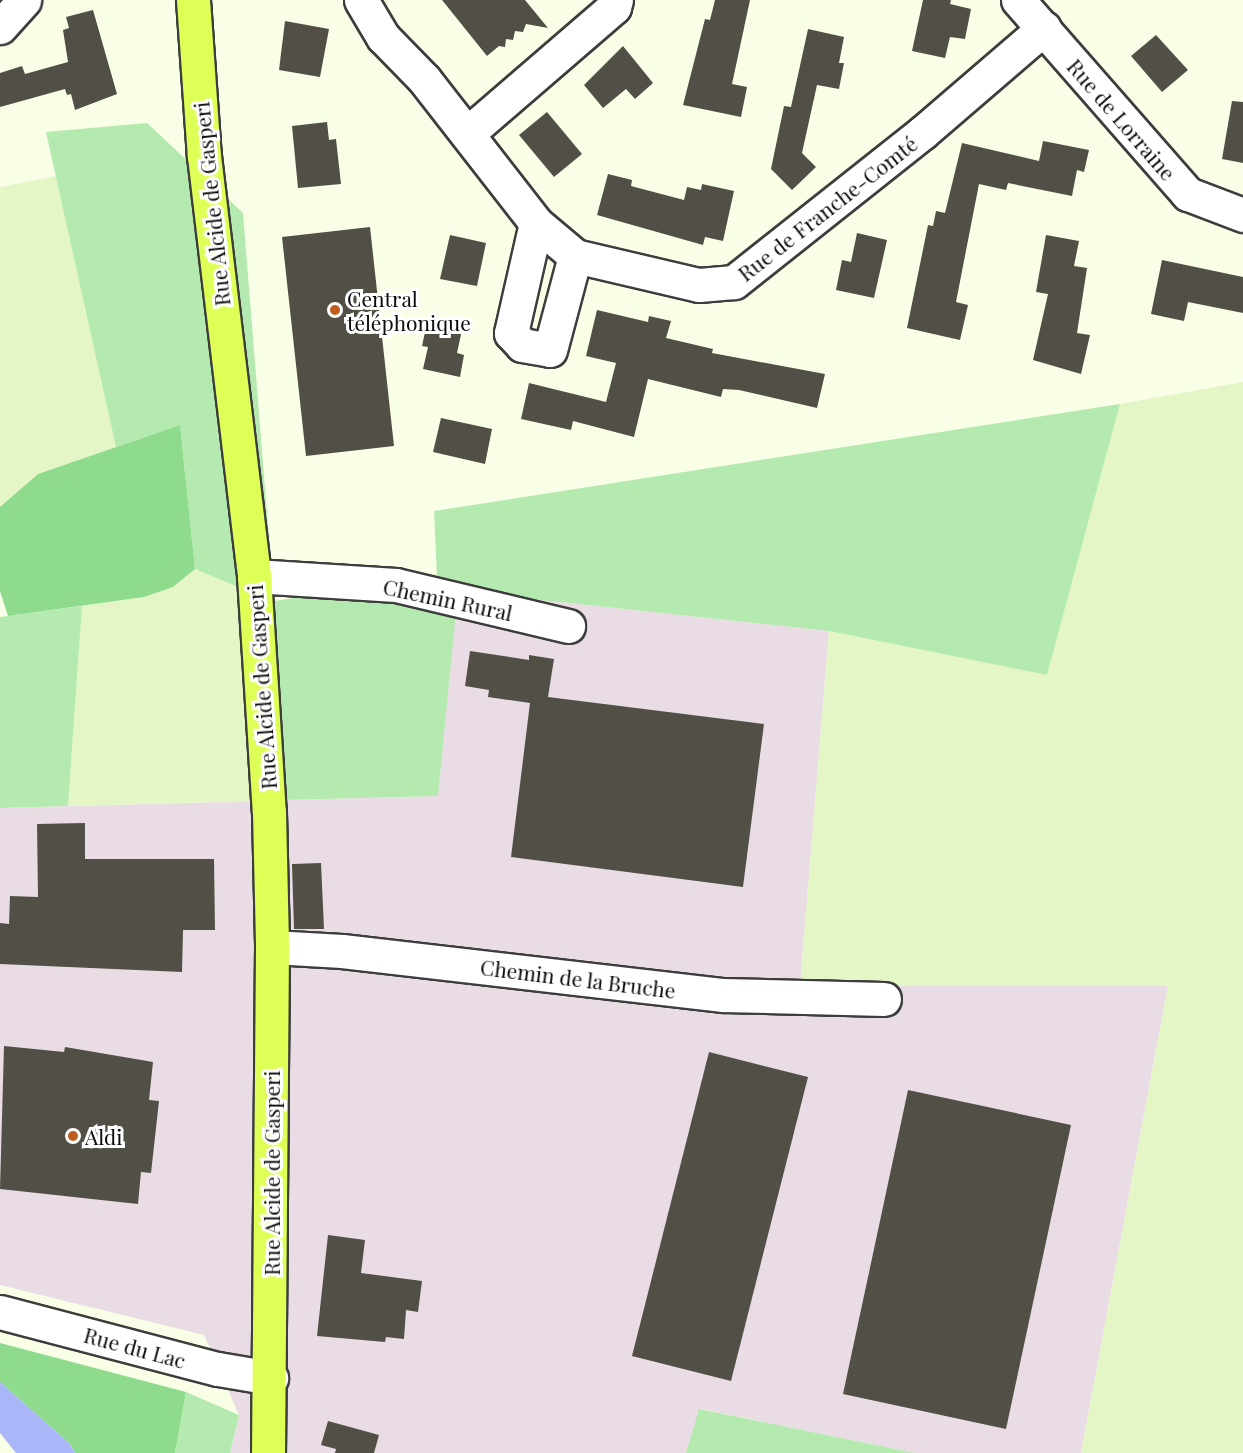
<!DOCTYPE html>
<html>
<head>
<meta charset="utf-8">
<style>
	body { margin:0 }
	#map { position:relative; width:1243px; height:1453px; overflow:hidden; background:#f9ffe6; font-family:"Playfair Display",serif }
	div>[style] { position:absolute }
	.industrial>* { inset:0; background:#eadce5 }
	.farmland>* { inset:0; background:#e4f5c6 }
	.green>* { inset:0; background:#b4eaaf }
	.forest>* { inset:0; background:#8fdb8e }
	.water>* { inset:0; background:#a9b7f8 }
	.building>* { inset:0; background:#525046 }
	.roads { filter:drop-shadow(2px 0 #3d3d3d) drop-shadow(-2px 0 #3d3d3d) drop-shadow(0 2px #3d3d3d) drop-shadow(0 -2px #3d3d3d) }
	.minor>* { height:33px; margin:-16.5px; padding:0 16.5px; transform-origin:16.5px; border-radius:16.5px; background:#fff }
	.major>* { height:33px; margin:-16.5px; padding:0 16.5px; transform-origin:16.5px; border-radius:16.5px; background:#ddff56 }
	.dots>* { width:16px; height:16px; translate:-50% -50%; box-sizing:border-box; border:3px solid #fff; border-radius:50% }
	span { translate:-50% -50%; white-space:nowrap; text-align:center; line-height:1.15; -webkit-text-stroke:6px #fff; paint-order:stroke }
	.street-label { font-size:21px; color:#0a0a0a }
	.poi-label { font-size:21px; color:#0a0a0a }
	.left { translate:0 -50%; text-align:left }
</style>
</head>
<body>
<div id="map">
	<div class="industrial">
		<i style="clip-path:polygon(457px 591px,829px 631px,800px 986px,1168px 986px,1081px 1453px,915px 1453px,700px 1409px,686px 1453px,230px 1453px,239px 1415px,204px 1335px,0 1285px,0 808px,438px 796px)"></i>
	</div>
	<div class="farmland">
		<i style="clip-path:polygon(57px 176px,116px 447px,38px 474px,0 507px,0 187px)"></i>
		<i style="clip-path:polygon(1243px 382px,1243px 1453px,1081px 1453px,1168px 986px,800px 986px,829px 631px,1047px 675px,1120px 404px)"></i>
		<i style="clip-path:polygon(195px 569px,274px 602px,285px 800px,68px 806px,82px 606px,144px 597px,173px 587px)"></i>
	</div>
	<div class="green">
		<i style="clip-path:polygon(147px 123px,243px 213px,274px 601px,437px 577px,434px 511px,1120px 404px,1047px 675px,829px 631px,458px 591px,438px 796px,285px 800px,274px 602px,195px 569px,180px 425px,116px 447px,46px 132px)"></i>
		<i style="clip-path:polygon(82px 606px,68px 806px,0 808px,0 617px)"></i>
		<i style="clip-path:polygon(186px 1392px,239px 1415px,230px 1453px,175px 1453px)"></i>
		<i style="clip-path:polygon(699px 1409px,915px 1453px,686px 1453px)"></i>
	</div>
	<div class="forest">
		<i style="clip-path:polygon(180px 425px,195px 569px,173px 587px,144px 597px,8px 616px,0 591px,0 507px,38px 474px)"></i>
		<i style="clip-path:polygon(0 1343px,186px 1392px,175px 1453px,75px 1453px,70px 1444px,0 1382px)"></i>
	</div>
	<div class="water">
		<i style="clip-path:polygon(0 1382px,70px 1444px,75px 1453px,16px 1453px,0 1433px)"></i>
	</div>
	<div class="building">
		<i style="clip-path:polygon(442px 0,525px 0,548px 28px,526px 24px,523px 32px,515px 31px,513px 40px,506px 39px,505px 47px,499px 46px,487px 56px)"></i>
		<i style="clip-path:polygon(715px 0,750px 0,732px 84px,747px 87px,741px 117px,683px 105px,705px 19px,710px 20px)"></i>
		<i style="clip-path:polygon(923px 0,951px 0,950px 4px,971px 9px,965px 39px,950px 37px,945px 58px,912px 51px)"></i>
		<i style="clip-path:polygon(93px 10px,117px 94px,75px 110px,71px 94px,67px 95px,65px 89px,0 107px,0 73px,22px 66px,25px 74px,68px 62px,63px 30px,69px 28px,66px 17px)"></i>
		<i style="clip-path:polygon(285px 21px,329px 29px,320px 77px,279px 70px)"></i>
		<i style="clip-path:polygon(808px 29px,844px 37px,839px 63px,844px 63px,839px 89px,817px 85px,802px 153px,816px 167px,792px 190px,771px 169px,784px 106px,791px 107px)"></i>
		<i style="clip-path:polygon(1156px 35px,1188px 70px,1162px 92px,1131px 56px)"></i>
		<i style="clip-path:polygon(623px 46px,653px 83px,635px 99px,626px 89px,603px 108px,584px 85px)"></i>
		<i style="clip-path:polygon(1232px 101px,1243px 102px,1243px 163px,1222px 159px)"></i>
		<i style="clip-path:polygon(547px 112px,582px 154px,554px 177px,519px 135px)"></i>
		<i style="clip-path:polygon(327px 122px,329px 140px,336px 139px,341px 184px,298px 188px,292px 126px)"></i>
		<i style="clip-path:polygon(1043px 141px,1089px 150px,1084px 172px,1077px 170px,1072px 196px,1008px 183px,1006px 190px,979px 184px,956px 302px,968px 305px,960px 340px,907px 328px,928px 225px,933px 226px,936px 211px,945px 213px,962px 143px,1039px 161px)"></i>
		<i style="clip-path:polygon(608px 174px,632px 180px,631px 186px,684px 200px,687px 187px,701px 190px,702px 184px,734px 191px,723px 241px,705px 237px,703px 245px,597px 215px)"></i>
		<i style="clip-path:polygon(370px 227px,394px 446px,306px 456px,282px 237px)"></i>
		<i style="clip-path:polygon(857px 233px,887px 240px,874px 298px,836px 290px,842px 260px,851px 262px)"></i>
		<i style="clip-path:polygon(450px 235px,486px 243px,477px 286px,440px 279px)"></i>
		<i style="clip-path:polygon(1046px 235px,1079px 241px,1074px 266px,1087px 268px,1077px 333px,1090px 335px,1081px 374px,1033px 360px,1048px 294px,1036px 292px)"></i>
		<i style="clip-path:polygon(1162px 260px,1243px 277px,1243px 313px,1188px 302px,1184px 321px,1151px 314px)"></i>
		<i style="clip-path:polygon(597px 310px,648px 322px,649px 316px,671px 321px,666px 338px,713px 349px,712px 353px,825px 374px,817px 408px,739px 390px,723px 389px,721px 397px,648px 379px,634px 437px,573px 421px,571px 430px,521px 419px,529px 383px,606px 402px,616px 363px,586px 356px)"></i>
		<i style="clip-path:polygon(427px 323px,462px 330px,457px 353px,464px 355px,460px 377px,423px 369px,428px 347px,422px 346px)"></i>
		<i style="clip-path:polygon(441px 418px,492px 429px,485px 464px,433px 452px)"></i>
		<i style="clip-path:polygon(470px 651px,529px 660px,529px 655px,554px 659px,548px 697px,764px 724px,743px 887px,511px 857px,530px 703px,488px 697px,489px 690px,465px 686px)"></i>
		<i style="clip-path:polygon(85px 823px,85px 859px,214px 859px,215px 930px,183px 930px,182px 972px,0 964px,0 923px,9px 924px,10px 896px,38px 897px,37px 824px)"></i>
		<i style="clip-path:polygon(321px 863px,324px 929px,294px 929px,292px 864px)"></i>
		<i style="clip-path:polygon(4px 1046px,64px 1052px,65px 1047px,153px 1062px,149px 1100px,159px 1101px,151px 1173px,141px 1172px,138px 1204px,0 1189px)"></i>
		<i style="clip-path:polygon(709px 1052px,808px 1077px,731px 1381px,632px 1356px)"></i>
		<i style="clip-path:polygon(908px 1090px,1071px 1125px,1006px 1429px,843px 1394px)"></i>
		<i style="clip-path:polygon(328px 1235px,365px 1240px,361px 1273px,422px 1281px,418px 1312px,406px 1310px,404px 1339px,386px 1337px,385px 1342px,317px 1336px)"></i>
		<i style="clip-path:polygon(328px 1421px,379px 1435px,374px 1453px,335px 1453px,336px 1449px,321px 1445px)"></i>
	</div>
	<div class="roads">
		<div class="minor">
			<i style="left:361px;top:0;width:43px;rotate:59.3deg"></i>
			<i style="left:383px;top:37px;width:59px;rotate:45.7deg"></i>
			<i style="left:424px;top:79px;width:182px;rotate:52.1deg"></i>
			<i style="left:536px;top:223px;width:51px;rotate:40.2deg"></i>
			<i style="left:575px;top:256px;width:127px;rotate:13.2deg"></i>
			<i style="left:699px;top:285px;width:35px;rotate:-5deg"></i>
			<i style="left:734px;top:282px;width:240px;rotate:-38.4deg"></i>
			<i style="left:922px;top:133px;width:161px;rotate:-40.7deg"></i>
			<i style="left:1018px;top:0;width:258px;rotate:48.8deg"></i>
			<i style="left:1188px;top:194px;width:59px;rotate:20.9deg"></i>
			<i style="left:0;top:27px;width:36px;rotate:-48deg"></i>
			<i style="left:468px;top:133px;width:193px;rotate:-40.8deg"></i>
			<i style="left:614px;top:7px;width:7px;rotate:-74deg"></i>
			<i style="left:536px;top:223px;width:113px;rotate:102.8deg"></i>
			<i style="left:511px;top:333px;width:16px;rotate:47deg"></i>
			<i style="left:522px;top:345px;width:28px;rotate:10deg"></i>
			<i style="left:550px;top:350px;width:97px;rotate:-75.1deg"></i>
			<i style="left:254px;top:576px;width:142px;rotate:3.6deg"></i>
			<i style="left:396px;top:585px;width:177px;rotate:13.4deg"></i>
			<i style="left:272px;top:947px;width:70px;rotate:3.3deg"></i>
			<i style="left:342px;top:951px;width:384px;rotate:6.6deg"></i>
			<i style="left:723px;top:995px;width:161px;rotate:1.4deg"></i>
			<i style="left:0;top:1312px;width:225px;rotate:14.7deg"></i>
			<i style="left:218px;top:1369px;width:54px;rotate:9.6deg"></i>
		</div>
		<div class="major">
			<i style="left:193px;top:0;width:156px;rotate:86deg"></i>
			<i style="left:204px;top:156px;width:423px;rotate:83.2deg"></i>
			<i style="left:254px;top:576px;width:236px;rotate:86.4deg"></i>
			<i style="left:269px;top:812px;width:135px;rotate:88.7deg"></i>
			<i style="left:272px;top:947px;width:506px;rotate:90.45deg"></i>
		</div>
	</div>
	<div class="dots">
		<i style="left:335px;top:310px;background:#be5d1e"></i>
		<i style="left:73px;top:1136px;background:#be5d1e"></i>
	</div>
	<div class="street-label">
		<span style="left:1122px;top:119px;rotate:49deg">Rue de Lorraine</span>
		<span style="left:211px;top:204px;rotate:-96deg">Rue Alcide de Gasperi</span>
		<span style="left:827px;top:208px;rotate:-38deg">Rue de Franche-Comté</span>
		<span style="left:448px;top:599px;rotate:12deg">Chemin Rural</span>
		<span style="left:261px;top:687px;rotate:-94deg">Rue Alcide de Gasperi</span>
		<span style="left:578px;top:978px;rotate:7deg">Chemin de la Bruche</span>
		<span style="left:271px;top:1173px;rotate:-90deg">Rue Alcide de Gasperi</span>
		<span style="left:135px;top:1347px;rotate:15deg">Rue du Lac</span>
	</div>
	<div class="poi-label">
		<span class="left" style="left:347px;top:310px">Central<br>téléphonique</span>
		<span class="left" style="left:85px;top:1136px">Aldi</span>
	</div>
</div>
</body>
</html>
